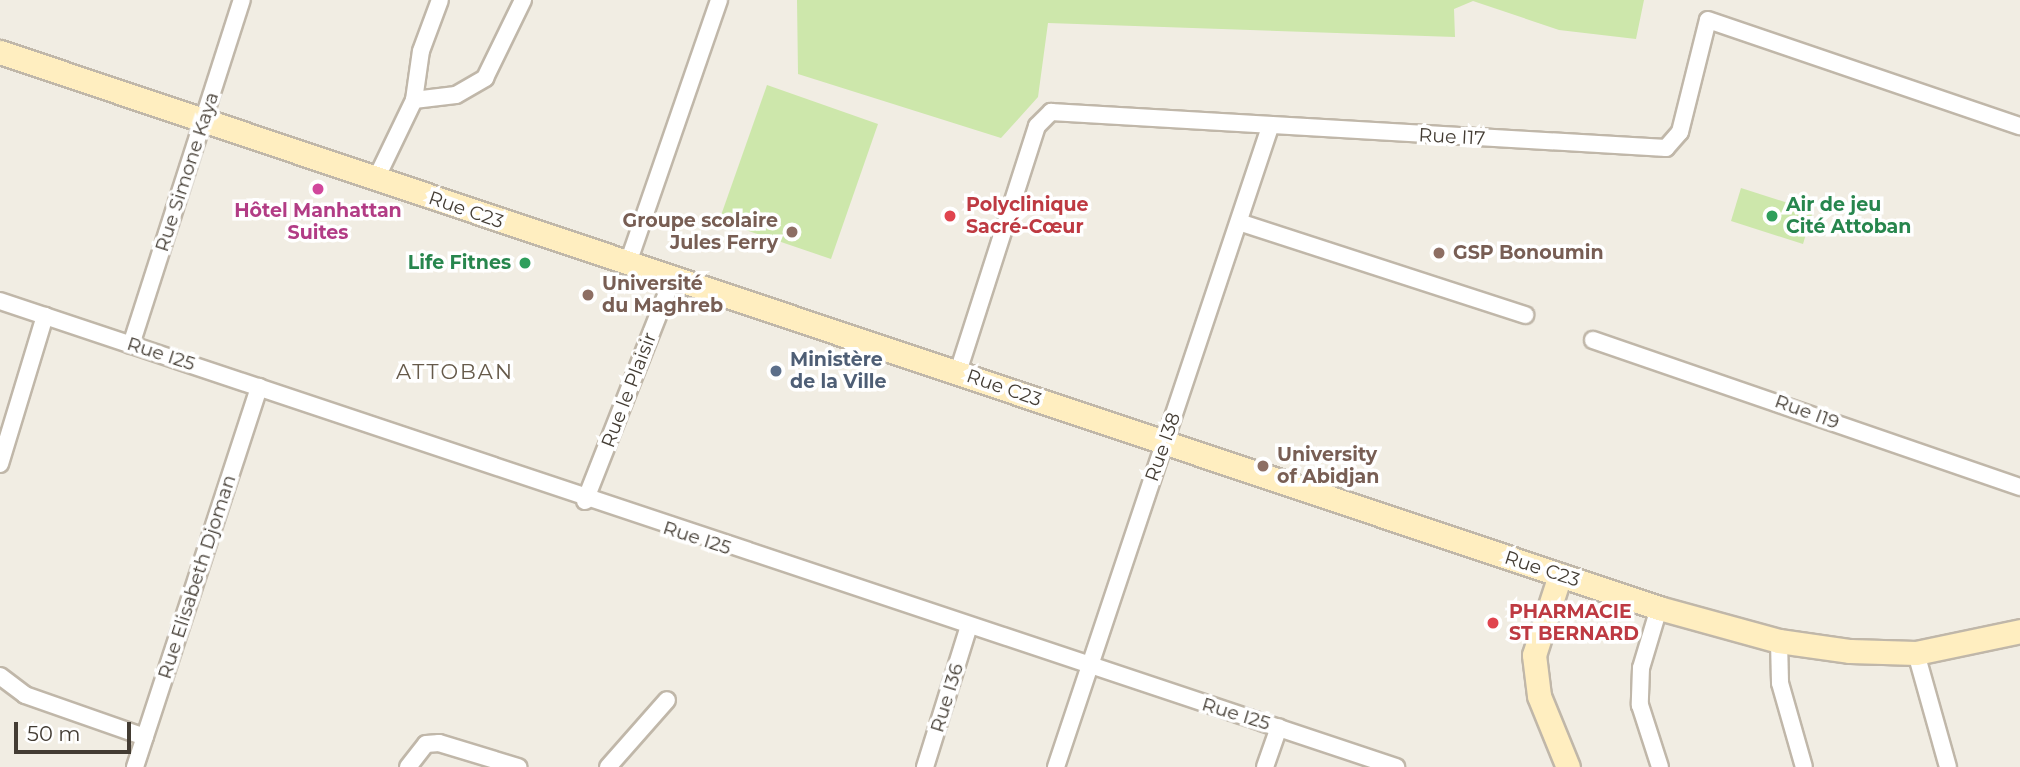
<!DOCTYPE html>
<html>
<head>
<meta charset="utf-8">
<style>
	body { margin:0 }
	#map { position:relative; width:2020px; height:767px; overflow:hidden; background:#f1ede3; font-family:Montserrat,sans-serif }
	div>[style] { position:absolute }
	.green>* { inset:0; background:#cde7ab }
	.roads { filter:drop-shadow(2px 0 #c0b7a9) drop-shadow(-2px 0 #c0b7a9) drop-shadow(0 2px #c0b7a9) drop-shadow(0 -2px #c0b7a9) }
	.street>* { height:16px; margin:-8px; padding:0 8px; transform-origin:8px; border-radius:8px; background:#fff }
	.secondary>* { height:23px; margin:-11.5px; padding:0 11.5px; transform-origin:11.5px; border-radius:11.5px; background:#ffeec0 }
	.dots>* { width:19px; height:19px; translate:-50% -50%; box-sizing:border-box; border:4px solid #fff; border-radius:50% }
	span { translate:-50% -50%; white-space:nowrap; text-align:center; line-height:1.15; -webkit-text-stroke:7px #fff; paint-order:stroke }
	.street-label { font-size:19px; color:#433c33 }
	.health-label { font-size:19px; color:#be3a42; font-weight:700 }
	.left { translate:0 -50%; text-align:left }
	.leisure-label { font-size:19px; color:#27864d; font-weight:700 }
	.right { translate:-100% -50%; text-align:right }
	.hotel-label { font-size:19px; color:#b23c85; font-weight:700 }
	.education-label { font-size:19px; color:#785e54; font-weight:700 }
	.service-label { font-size:19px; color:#4e5e75; font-weight:700 }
	.neighbourhood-label { font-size:21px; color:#665a4a; letter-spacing:2px }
	.scale { position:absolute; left:14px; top:722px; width:117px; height:32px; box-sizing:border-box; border:4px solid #433c33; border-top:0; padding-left:9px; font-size:21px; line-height:24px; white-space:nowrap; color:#433c33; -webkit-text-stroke:5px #fff; paint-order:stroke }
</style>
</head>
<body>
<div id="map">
	<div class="green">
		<i style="clip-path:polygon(797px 0,1644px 0,1636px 39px,1559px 30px,1473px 1px,1454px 9px,1455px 37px,1048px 23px,1038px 97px,1001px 138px,798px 74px)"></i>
		<i style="clip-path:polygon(767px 85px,878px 124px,831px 259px,719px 221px)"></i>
		<i style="clip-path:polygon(1741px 188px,1813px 211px,1803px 244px,1731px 221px)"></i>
	</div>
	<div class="roads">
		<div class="street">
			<i style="left:414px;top:100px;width:42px;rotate:-6.8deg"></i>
			<i style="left:456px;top:95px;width:34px;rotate:-30deg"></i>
			<i style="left:485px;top:78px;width:87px;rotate:-64deg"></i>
			<i style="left:376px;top:179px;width:88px;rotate:-64.3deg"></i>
			<i style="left:414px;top:100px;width:49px;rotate:-81.9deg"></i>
			<i style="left:421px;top:51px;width:54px;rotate:-69.6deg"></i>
			<i style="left:1239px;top:222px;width:301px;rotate:18deg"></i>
			<i style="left:628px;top:263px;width:278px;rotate:-70.9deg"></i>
			<i style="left:0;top:301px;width:1472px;rotate:18.46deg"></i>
			<i style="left:1593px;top:340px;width:452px;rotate:19deg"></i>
			<i style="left:131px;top:345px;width:362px;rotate:-72.2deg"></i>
			<i style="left:958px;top:372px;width:258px;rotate:-72.2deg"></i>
			<i style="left:1037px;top:126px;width:20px;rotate:-45deg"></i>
			<i style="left:1051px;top:112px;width:616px;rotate:3.35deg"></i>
			<i style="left:1666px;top:148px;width:21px;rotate:-49deg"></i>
			<i style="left:1680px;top:132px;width:115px;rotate:-76deg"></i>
			<i style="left:1708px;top:20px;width:330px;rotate:18.8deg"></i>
			<i style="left:0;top:464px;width:155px;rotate:-73.1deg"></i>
			<i style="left:585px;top:501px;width:240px;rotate:-68.5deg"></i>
			<i style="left:1659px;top:608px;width:63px;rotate:106.7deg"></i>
			<i style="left:1641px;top:668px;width:37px;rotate:92deg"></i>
			<i style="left:1640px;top:705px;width:65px;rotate:72.1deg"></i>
			<i style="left:1779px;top:641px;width:42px;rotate:88.6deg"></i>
			<i style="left:1780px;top:683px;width:87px;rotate:74.1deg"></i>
			<i style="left:1916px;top:653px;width:118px;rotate:74.3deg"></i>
			<i style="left:0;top:676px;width:31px;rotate:37deg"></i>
			<i style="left:25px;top:695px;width:127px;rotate:19.3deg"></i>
			<i style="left:135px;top:767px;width:400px;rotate:-71.9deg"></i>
			<i style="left:408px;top:767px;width:29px;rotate:-52deg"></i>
			<i style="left:426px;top:744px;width:13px;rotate:-4deg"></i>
			<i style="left:439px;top:743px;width:83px;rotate:16.9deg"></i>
			<i style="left:608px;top:767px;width:89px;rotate:-48.6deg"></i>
			<i style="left:925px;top:767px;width:145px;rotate:-72.7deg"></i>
			<i style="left:1056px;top:767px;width:675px;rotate:-71.51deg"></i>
			<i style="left:1265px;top:767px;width:42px;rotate:-70.7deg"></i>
		</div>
		<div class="secondary">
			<i style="left:0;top:52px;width:1750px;rotate:18.53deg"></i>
			<i style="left:1659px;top:608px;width:124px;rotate:15.4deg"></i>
			<i style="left:1779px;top:641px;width:72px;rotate:8deg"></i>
			<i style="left:1850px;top:651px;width:66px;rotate:1.7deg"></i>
			<i style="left:1916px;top:653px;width:106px;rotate:-11.9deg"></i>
			<i style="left:1560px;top:575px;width:84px;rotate:108deg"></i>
			<i style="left:1534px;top:655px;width:41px;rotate:83deg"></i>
			<i style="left:1539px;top:696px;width:77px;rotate:67.8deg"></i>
		</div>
	</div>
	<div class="dots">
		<i style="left:318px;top:189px;background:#d1479c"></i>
		<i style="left:950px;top:216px;background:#e0444e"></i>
		<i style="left:1772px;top:216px;background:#2e9e5b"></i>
		<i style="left:792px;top:232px;background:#8d6e63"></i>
		<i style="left:1439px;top:253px;background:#8d6e63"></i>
		<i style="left:525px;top:263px;background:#2e9e5b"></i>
		<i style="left:588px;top:295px;background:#8d6e63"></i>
		<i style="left:776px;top:371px;background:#5c6f8a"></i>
		<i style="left:1263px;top:466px;background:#8d6e63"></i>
		<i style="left:1493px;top:623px;background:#e0444e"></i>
	</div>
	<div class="street-label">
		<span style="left:1452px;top:137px;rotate:3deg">Rue I17</span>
		<span style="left:187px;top:172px;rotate:-72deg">Rue Simone Kaya</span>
		<span style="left:466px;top:210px;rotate:19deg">Rue C23</span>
		<span style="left:161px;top:354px;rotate:18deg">Rue I25</span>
		<span style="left:1004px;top:388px;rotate:19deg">Rue C23</span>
		<span style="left:629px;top:390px;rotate:-69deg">Rue le Plaisir</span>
		<span style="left:1807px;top:412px;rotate:20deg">Rue I19</span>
		<span style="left:1163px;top:447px;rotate:-71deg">Rue I38</span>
		<span style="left:697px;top:538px;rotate:18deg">Rue I25</span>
		<span style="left:1542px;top:569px;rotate:18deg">Rue C23</span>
		<span style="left:197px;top:577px;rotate:-72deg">Rue Elisabeth Djoman</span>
		<span style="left:947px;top:698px;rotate:-73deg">Rue I36</span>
		<span style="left:1236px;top:714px;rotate:17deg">Rue I25</span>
	</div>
	<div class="health-label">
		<span class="left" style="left:966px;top:216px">Polyclinique<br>Sacré-Cœur</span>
		<span class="left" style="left:1509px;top:623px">PHARMACIE<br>ST BERNARD</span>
	</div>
	<div class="leisure-label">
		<span class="left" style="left:1786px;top:216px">Air de jeu<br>Cité Attoban</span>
		<span class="right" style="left:511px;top:263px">Life Fitnes</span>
	</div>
	<div class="hotel-label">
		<span style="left:318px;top:222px">Hôtel Manhattan<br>Suites</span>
	</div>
	<div class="education-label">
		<span class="right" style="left:778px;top:232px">Groupe scolaire<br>Jules Ferry</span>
		<span class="left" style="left:1453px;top:253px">GSP Bonoumin</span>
		<span class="left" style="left:602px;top:295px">Université<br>du Maghreb</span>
		<span class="left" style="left:1277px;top:466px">University<br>of Abidjan</span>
	</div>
	<div class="service-label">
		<span class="left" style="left:790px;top:371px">Ministère<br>de la Ville</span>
	</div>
	<div class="neighbourhood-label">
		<span style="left:455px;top:372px">ATTOBAN</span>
	</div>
	<div class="scale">50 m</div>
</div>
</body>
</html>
